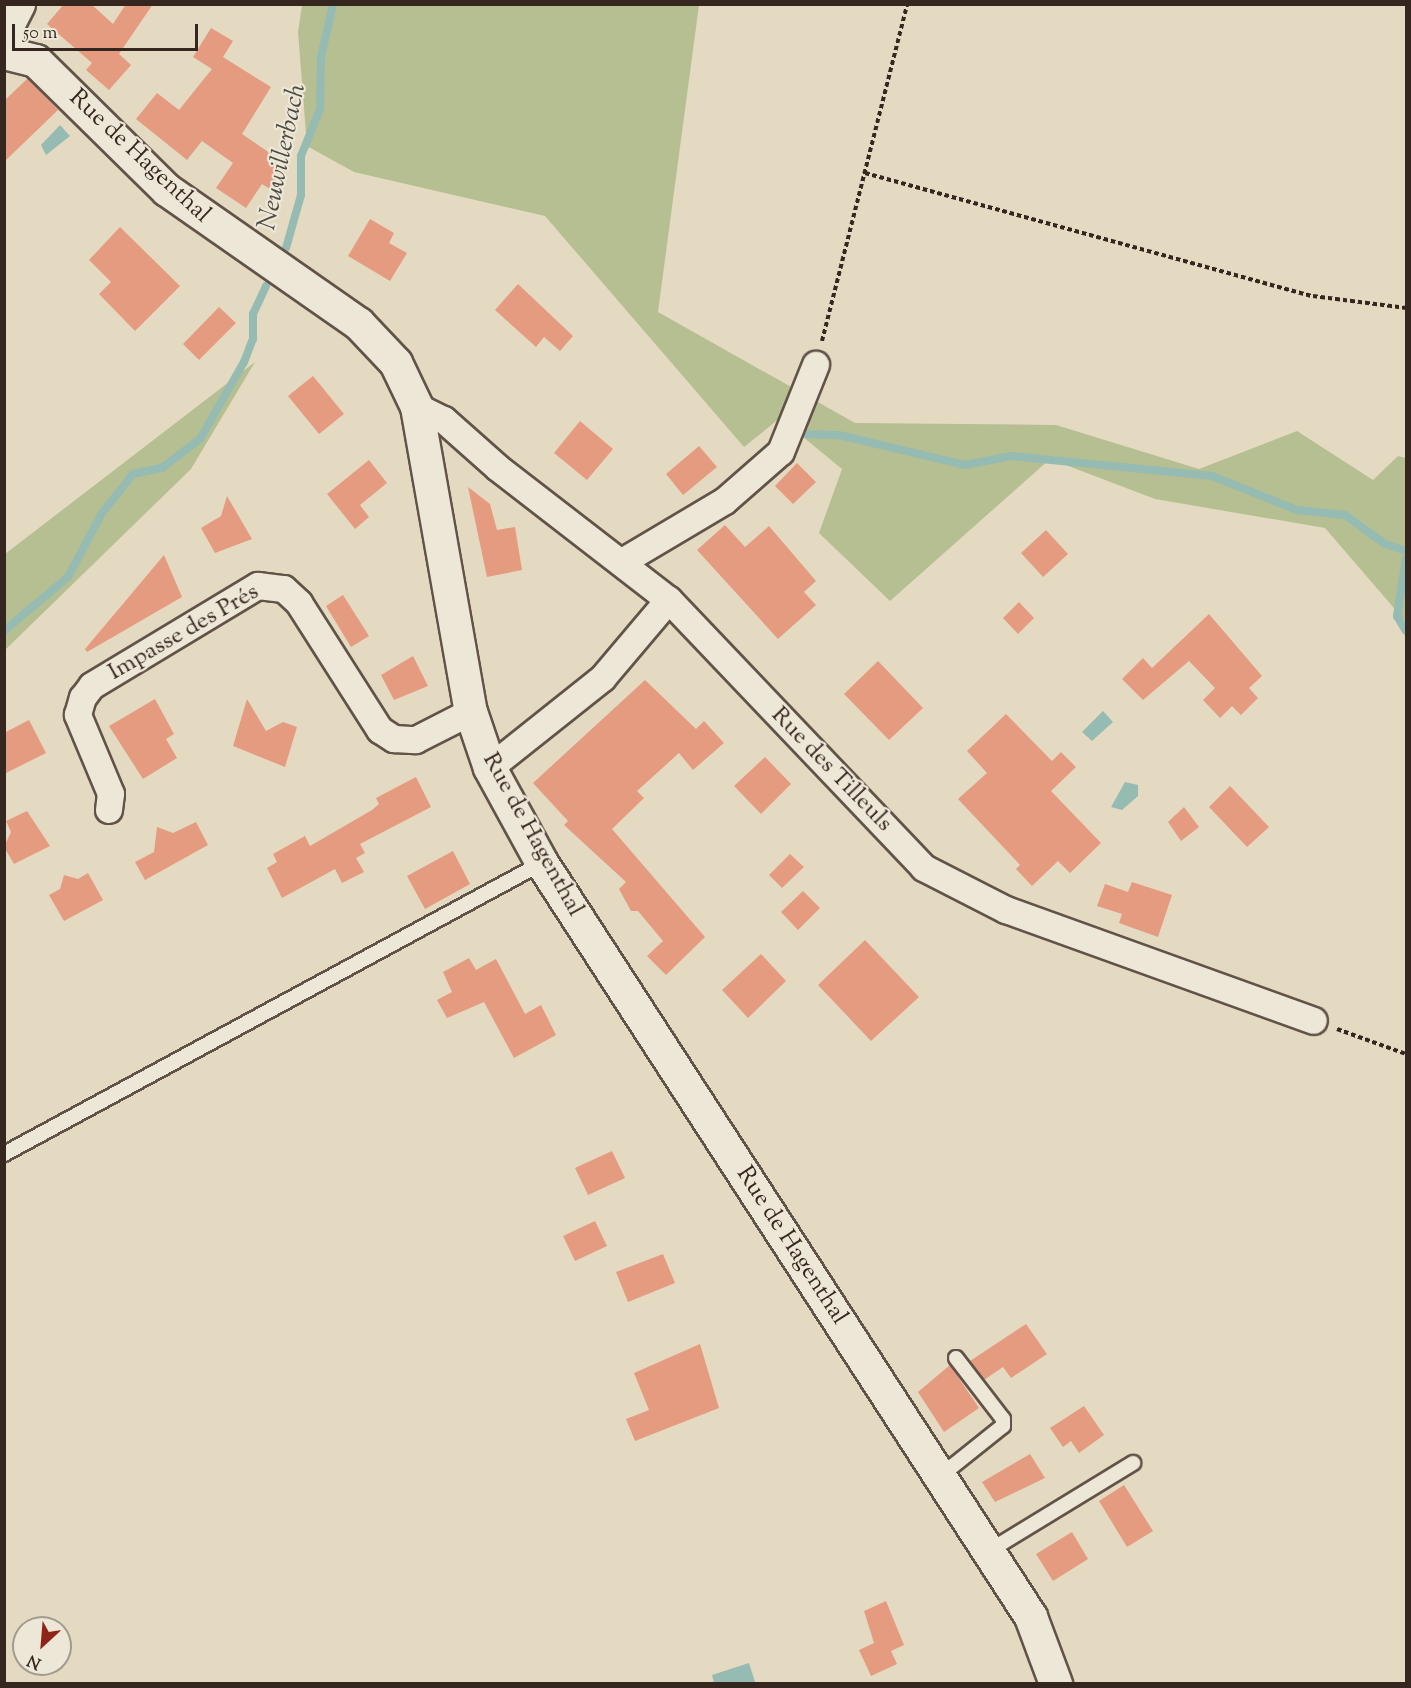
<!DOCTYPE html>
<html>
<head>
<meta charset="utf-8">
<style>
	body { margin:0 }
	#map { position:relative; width:1411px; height:1688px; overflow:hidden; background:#e4dac1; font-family:"Sorts Mill Goudy",serif }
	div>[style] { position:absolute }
	.green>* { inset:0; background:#b5bf92 }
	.water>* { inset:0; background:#95bbb2 }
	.stream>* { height:8px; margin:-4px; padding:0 4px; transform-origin:4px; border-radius:4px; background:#95bbb2 }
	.building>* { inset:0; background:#e59b80 }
	.path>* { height:4px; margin-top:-2px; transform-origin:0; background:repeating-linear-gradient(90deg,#362620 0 4.5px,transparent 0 7.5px) }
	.roads { filter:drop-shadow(2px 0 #625348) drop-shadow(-2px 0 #625348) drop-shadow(0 2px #625348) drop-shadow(0 -2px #625348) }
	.service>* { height:14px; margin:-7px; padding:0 7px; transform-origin:7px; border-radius:7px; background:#ede7d7 }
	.minor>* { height:26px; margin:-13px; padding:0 13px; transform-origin:13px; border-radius:13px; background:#ede7d7 }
	.tertiary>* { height:32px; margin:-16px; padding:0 16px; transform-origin:16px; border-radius:16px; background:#ede7d7 }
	span { translate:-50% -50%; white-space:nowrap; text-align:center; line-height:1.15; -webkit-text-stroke:4.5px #ede7d7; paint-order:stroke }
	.street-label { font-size:24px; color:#362620 }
	.water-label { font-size:26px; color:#4e4b44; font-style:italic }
	.frame { position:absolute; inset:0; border:6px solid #362620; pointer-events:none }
	.north { position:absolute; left:12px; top:1616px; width:60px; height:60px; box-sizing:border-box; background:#ede7d7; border:2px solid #a49a8e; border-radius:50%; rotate:206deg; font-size:16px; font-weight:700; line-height:24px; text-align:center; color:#362620 }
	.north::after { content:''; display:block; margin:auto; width:21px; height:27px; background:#8f2418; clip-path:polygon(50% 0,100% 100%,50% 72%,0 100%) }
	.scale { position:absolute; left:12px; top:24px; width:186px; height:27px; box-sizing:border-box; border:3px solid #362620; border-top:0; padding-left:8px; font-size:18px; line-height:21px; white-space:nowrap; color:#362620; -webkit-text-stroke:4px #ede7d7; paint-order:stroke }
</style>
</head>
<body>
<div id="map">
	<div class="green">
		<i style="clip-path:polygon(302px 5px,699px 5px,658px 312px,855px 423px,1056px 425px,1199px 469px,1297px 431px,1373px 480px,1398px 456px,1406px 458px,1406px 622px,1325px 528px,1155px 499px,1050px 459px,890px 601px,819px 533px,842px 469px,780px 418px,744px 447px,545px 216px,354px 172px,307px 146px,298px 32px)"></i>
		<i style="clip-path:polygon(255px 362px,191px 469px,5px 650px,5px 554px)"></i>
	</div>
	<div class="water">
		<i style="clip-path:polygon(60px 125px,70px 136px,46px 155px,41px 145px)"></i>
		<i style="clip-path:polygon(1103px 711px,1113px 722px,1092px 741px,1082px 732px)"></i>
		<i style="clip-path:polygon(1125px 782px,1138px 785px,1138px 796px,1122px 810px,1111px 807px)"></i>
		<i style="clip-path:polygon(749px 1663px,755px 1682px,714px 1683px,712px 1675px)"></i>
	</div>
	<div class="stream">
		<i style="left:286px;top:248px;width:55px;rotate:-74.2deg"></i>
		<i style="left:301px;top:195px;width:39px;rotate:-90deg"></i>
		<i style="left:301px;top:156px;width:51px;rotate:-68deg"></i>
		<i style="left:320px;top:109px;width:52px;rotate:-88.9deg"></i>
		<i style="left:321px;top:57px;width:54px;rotate:-77.2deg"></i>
		<i style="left:806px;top:434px;width:33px;rotate:2deg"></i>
		<i style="left:839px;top:435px;width:130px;rotate:13.4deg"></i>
		<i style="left:965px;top:465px;width:47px;rotate:-11.1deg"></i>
		<i style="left:1011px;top:456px;width:202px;rotate:5.7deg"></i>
		<i style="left:1212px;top:476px;width:92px;rotate:21.8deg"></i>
		<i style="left:1297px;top:510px;width:48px;rotate:5.9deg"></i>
		<i style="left:1345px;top:515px;width:49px;rotate:35.9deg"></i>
		<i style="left:1385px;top:544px;width:22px;rotate:18deg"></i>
		<i style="left:1406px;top:558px;width:59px;rotate:98.8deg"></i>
		<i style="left:1397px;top:616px;width:17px;rotate:59deg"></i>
		<i style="left:4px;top:631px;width:84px;rotate:-40.2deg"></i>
		<i style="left:68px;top:577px;width:72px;rotate:-62deg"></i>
		<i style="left:102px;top:513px;width:50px;rotate:-51.5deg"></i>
		<i style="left:133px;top:474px;width:30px;rotate:-12deg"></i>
		<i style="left:162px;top:468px;width:48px;rotate:-37.3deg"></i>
		<i style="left:200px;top:439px;width:89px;rotate:-60.3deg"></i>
		<i style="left:244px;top:362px;width:25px;rotate:-69deg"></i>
		<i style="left:253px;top:339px;width:25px;rotate:-90deg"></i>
		<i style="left:253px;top:314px;width:31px;rotate:-65deg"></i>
	</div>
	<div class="building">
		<i style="clip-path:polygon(64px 4px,91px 4px,113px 24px,126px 4px,153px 4px,119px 54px,131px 65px,109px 90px,86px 70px,92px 63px,47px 24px)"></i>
		<i style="clip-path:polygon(211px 28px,233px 41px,223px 57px,271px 87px,242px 134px,289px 166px,273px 191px,262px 184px,246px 208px,216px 188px,233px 163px,202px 141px,187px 160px,136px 119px,157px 93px,179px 110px,212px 69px,193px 57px)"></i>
		<i style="clip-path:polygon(28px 78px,58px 110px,4px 162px,4px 101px)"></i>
		<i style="clip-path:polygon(370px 219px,394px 233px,389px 243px,407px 253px,390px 281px,348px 256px)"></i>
		<i style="clip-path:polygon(120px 227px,180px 286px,135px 331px,99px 294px,111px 282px,89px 260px)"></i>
		<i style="clip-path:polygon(518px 284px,573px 336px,560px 351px,544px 337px,536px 347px,495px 310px)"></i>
		<i style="clip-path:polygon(219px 307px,236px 323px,199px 360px,183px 344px)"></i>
		<i style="clip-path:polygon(313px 376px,344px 414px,319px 434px,288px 396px)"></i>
		<i style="clip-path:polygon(580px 421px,613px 449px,587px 480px,554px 453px)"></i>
		<i style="clip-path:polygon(699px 446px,717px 467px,683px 495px,666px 474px)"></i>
		<i style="clip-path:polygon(369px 460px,387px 483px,360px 505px,369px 517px,355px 529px,327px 494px)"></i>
		<i style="clip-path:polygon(797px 463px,816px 482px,793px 504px,775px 486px)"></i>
		<i style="clip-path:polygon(468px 487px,490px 504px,497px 530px,515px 527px,522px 570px,487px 577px)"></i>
		<i style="clip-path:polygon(227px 496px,252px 539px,215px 553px,201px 528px,221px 516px)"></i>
		<i style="clip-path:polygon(725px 525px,745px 547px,769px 526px,816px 581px,804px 592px,816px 605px,778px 639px,697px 550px)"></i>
		<i style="clip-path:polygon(1046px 530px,1068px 554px,1043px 577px,1021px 553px)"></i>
		<i style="clip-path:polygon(164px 555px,182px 597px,87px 652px,85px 649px)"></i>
		<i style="clip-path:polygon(343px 595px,369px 636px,351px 647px,326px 606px)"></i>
		<i style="clip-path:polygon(1019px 602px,1034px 618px,1018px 634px,1003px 618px)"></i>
		<i style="clip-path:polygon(1209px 614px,1262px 676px,1249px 688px,1258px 698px,1241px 715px,1232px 706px,1220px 718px,1203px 700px,1215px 688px,1189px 661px,1143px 700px,1122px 679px,1143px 658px,1152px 668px)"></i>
		<i style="clip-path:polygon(413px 656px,428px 686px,394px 700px,381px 675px)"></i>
		<i style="clip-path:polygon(878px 661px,923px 708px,889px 740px,844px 694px)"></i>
		<i style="clip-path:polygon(645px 680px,696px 729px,704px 721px,724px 743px,693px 770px,679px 753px,637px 791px,644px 798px,612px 829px,705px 937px,666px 975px,647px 956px,663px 941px,638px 911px,631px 911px,619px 889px,626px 882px,564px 825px,568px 821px,533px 783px)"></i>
		<i style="clip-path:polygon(155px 699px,174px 734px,166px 739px,177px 758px,143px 779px,109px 726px)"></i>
		<i style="clip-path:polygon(247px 699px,266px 731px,283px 722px,297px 727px,285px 767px,233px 746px)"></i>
		<i style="clip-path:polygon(1006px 714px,1052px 761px,1061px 752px,1076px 767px,1051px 791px,1101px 843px,1070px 873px,1058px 861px,1032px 886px,1016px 869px,1020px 865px,958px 799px,987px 773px,967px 751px)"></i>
		<i style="clip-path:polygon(29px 720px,46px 753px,4px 774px,4px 733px)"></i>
		<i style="clip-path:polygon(765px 757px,791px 784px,761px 814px,734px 786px)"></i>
		<i style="clip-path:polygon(416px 777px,431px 807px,360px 844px,365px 853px,356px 858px,364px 872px,342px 883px,335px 869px,282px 898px,267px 868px,277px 862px,273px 854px,305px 836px,310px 846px,372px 810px,379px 804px,376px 798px)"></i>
		<i style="clip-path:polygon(1230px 786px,1269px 827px,1247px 847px,1209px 807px)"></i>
		<i style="clip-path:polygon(1184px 807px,1199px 827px,1181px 841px,1168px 822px)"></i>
		<i style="clip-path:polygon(27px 811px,50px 846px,14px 864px,4px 847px,11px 832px,6px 821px)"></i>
		<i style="clip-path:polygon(196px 822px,208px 845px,145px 880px,135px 862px,154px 852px,157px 827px,173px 833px)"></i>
		<i style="clip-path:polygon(453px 851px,470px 884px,425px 909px,407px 876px)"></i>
		<i style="clip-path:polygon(790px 854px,804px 867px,782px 888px,769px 875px)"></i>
		<i style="clip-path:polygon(88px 873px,103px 900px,64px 921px,49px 895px,60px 889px,64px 875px,78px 879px)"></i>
		<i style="clip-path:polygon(1132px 882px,1172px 895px,1158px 937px,1119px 923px,1122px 914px,1097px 906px,1105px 884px,1128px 892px)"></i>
		<i style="clip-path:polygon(803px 891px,820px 908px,798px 930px,781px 912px)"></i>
		<i style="clip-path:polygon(865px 940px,919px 997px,871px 1041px,818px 985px)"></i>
		<i style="clip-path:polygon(761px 954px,786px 981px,748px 1018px,722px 990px)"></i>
		<i style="clip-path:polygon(469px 958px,476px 970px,496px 959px,525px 1014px,541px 1005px,556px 1035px,514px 1058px,484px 1002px,447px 1018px,437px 1000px,452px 992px,443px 972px)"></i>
		<i style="clip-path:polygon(612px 1151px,625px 1178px,588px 1195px,575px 1168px)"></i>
		<i style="clip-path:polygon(595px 1221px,607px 1246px,575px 1261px,563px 1236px)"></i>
		<i style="clip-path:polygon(663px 1254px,675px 1283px,628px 1302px,616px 1272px)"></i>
		<i style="clip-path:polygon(1026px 1324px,1047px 1354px,1011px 1378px,1003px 1367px,984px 1380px,970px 1361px)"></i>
		<i style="clip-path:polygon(700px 1344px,719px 1408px,635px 1441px,626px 1419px,649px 1410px,634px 1373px)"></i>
		<i style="clip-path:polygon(950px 1365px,979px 1408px,944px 1432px,918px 1392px)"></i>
		<i style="clip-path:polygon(1084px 1406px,1104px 1435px,1079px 1453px,1071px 1441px,1063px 1447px,1050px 1428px)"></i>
		<i style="clip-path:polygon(1030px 1454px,1045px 1478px,995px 1502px,982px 1482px)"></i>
		<i style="clip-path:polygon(1124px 1485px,1153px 1531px,1127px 1547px,1099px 1501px)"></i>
		<i style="clip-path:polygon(1072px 1532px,1088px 1559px,1053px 1581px,1036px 1554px)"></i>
		<i style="clip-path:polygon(886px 1601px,904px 1645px,891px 1651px,897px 1664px,871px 1676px,859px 1650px,874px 1643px,864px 1611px)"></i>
	</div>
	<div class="path">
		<i style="left:865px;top:173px;width:465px;rotate:15.4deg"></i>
		<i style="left:1313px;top:296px;width:94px;rotate:7.4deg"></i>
		<i style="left:822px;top:341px;width:348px;rotate:-75.8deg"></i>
		<i style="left:1337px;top:1029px;width:73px;rotate:19.9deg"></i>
	</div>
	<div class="roads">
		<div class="service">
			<i style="left:4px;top:1154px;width:612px;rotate:-28.41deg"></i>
			<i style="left:939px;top:1477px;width:82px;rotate:-38.6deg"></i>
			<i style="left:1003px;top:1426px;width:7px;rotate:-90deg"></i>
			<i style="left:1003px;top:1419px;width:77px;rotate:-127.6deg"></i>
			<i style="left:989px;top:1551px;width:169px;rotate:-31.4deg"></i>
		</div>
		<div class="minor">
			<i style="left:417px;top:407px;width:30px;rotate:26deg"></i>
			<i style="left:444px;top:420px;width:72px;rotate:41.6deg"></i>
			<i style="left:498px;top:468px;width:216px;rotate:37.7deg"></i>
			<i style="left:669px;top:600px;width:370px;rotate:46.4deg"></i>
			<i style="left:924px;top:868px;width:92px;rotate:27.1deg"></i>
			<i style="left:1006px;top:910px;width:327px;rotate:19.8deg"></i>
			<i style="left:624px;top:561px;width:117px;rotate:-30.7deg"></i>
			<i style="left:725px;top:501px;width:74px;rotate:-41.2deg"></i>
			<i style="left:781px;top:452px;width:94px;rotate:-68.1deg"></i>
			<i style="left:490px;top:768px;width:144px;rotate:-38.5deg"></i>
			<i style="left:603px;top:678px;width:102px;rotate:-49.8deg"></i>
			<i style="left:109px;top:810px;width:16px;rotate:-83deg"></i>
			<i style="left:111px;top:794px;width:86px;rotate:-112.7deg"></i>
			<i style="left:78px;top:715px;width:18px;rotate:-74deg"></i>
			<i style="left:83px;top:698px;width:15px;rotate:-53deg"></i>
			<i style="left:92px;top:686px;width:194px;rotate:-31.1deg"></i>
			<i style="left:258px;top:586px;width:26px;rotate:7deg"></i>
			<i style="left:284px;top:589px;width:21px;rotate:43deg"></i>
			<i style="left:299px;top:603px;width:151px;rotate:57.5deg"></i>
			<i style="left:380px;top:730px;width:17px;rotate:33deg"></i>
			<i style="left:394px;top:739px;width:22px;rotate:3deg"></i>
			<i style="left:416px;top:740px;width:62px;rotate:-27deg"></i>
		</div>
		<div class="tertiary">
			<i style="left:4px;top:53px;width:33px;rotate:14deg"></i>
			<i style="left:36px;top:61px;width:184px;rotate:44.6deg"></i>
			<i style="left:167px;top:190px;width:234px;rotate:34.9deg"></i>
			<i style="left:359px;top:324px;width:54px;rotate:46.5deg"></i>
			<i style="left:396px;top:363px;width:49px;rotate:64.5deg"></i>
			<i style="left:417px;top:407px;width:310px;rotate:80deg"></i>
			<i style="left:471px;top:712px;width:59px;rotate:71.3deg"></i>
			<i style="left:490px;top:768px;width:108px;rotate:61.3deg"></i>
			<i style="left:542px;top:863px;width:899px;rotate:57.03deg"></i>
			<i style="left:1031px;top:1617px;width:72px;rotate:69.5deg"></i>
			<i style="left:7px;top:53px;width:29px;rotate:-86deg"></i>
			<i style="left:9px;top:24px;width:22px;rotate:-63deg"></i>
		</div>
	</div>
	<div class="street-label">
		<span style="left:139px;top:157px;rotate:43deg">Rue de Hagenthal</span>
		<span style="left:184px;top:633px;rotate:-30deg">Impasse des Prés</span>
		<span style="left:831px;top:770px;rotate:46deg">Rue des Tilleuls</span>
		<span style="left:532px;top:835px;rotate:61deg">Rue de Hagenthal</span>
		<span style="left:791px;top:1246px;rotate:57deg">Rue de Hagenthal</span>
	</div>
	<div class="water-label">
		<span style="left:283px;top:157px;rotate:-78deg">Neuwillerbach</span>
	</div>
	<div class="frame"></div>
	<div class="north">N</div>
	<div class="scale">50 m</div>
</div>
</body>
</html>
